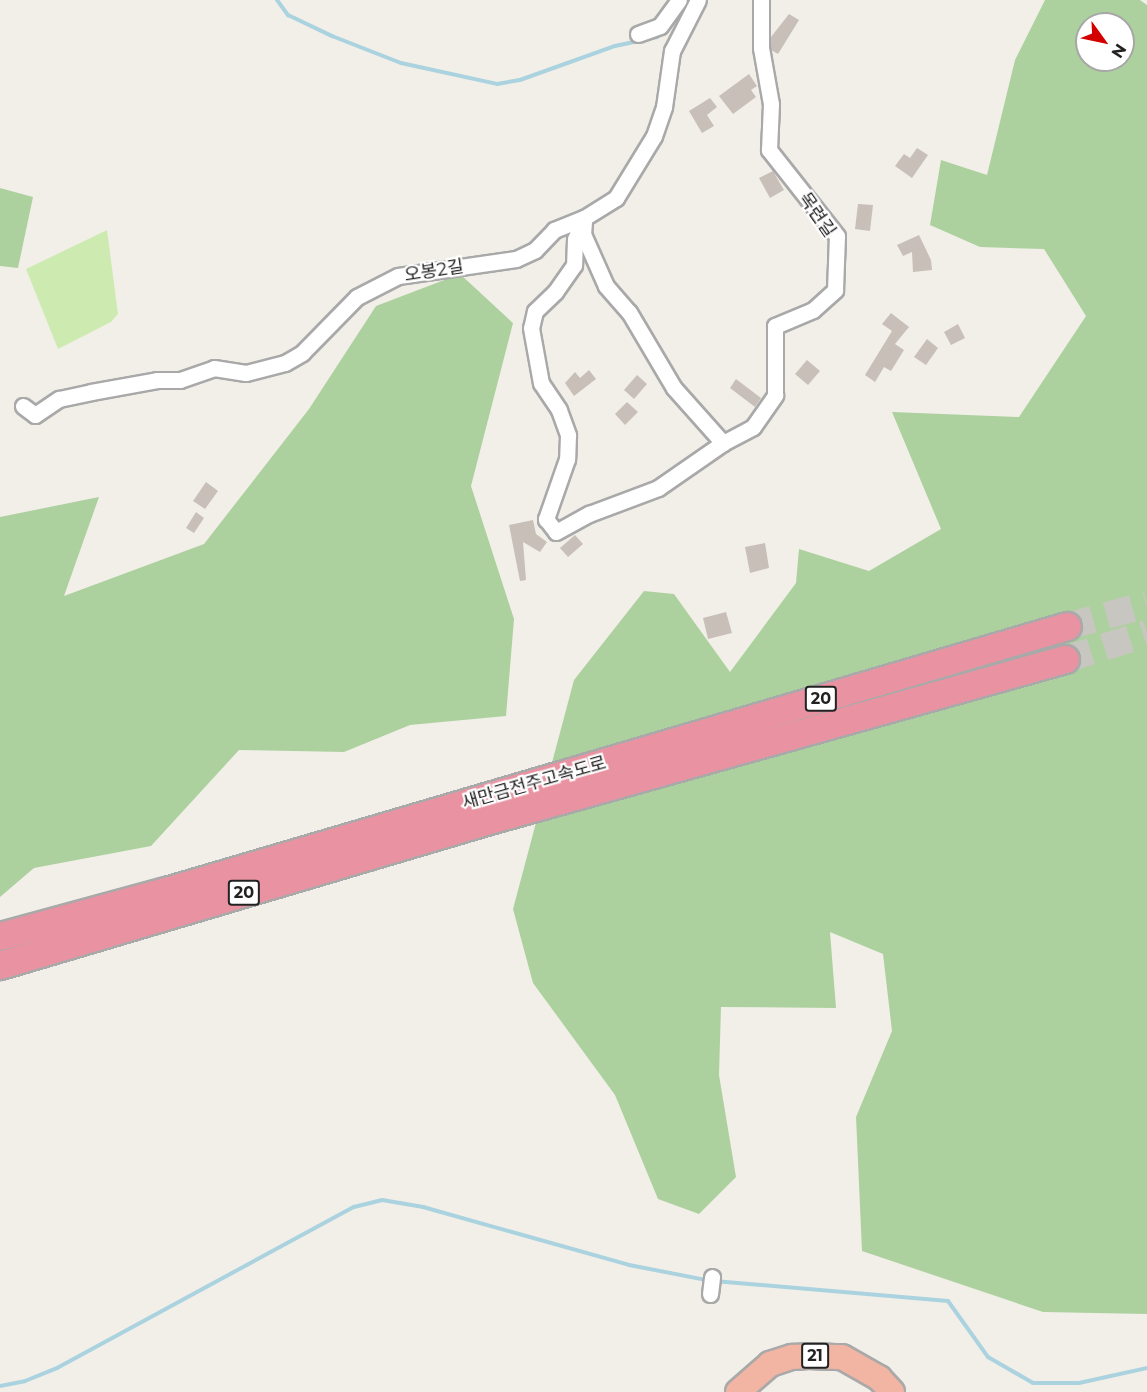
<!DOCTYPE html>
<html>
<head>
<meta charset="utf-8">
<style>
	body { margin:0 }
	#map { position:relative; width:1147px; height:1392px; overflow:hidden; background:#f2efe9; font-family:Montserrat,"Noto Sans KR",sans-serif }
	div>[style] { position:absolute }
	.grass>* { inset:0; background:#cdebb0 }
	.forest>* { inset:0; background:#add19e }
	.stream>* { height:4px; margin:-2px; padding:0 2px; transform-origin:2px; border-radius:2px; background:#aad3df }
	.building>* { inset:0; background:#c7bfb8 }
	.motorway-tunnel>* { height:27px; margin-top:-13.5px; transform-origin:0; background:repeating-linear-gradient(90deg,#c8c6c1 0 27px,transparent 0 41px) }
	.roads { filter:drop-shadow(2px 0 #a9a9a9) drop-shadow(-2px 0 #a9a9a9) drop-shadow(0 2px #a9a9a9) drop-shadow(0 -2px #a9a9a9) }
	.minor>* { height:15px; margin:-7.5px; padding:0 7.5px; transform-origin:7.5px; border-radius:7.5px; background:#fff }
	.trunk>* { height:24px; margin:-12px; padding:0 12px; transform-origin:12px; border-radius:12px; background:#f2b4a3 }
	.motorway>* { height:27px; margin:-13.5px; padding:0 13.5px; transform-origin:13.5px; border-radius:13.5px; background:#e892a2 }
	span { translate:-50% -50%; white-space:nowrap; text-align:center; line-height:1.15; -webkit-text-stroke:4.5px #fff; paint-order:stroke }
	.shield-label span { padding:2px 4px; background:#fff; border:2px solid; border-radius:4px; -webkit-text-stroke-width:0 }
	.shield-label { font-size:16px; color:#222; font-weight:700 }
	.street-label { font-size:18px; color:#222 }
	.north { position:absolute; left:1075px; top:12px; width:60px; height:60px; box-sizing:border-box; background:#fff; border:2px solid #a7a7a7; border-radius:50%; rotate:123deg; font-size:16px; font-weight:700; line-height:24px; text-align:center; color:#222 }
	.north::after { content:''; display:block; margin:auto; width:21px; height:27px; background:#d40000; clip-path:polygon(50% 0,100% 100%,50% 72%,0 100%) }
</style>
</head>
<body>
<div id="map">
	<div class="grass">
		<i style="clip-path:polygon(107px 230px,118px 314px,111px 322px,58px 349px,26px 269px)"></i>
	</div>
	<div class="forest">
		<i style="clip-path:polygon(evenodd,1045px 0,1140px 0,1147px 5px,1147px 1314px,1043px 1312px,862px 1251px,856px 1117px,892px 1031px,883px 954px,830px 932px,836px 1008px,721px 1007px,719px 1075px,736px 1177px,699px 1214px,658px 1199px,615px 1095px,533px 983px,513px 909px,574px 680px,644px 591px,674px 594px,730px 672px,796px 583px,799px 549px,869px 571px,941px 529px,892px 412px,1019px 417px,1086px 316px,1044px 249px,980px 247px,930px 225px,941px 160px,987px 175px,1015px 60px,1045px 0,1087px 24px,1123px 24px,1123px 60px,1087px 60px,1087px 24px)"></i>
		<i style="clip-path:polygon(0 188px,33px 197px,18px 268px,0 266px)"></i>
		<i style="clip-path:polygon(460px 274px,513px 323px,471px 486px,514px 619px,506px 716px,410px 725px,344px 752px,239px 750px,151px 846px,34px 868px,0 897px,0 517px,99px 497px,64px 596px,204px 544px,309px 409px,376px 306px)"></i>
	</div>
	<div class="stream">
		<i style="left:277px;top:0;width:19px;rotate:54deg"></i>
		<i style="left:288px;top:15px;width:49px;rotate:25.5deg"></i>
		<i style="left:332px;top:36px;width:74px;rotate:21.4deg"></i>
		<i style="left:401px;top:63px;width:98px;rotate:12.3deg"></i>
		<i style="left:497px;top:84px;width:23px;rotate:-10deg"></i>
		<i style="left:520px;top:80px;width:101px;rotate:-19.7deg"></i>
		<i style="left:615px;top:46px;width:43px;rotate:-12.1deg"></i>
		<i style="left:657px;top:37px;width:21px;rotate:-43deg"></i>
		<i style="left:672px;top:23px;width:15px;rotate:-58deg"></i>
		<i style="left:714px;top:1281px;width:235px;rotate:4.9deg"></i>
		<i style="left:948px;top:1301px;width:69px;rotate:54.5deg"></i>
		<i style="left:988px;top:1357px;width:52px;rotate:30deg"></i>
		<i style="left:1033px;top:1383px;width:46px"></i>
		<i style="left:1079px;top:1383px;width:70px;rotate:-12.4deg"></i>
		<i style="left:0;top:1386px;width:25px;rotate:-11deg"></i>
		<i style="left:25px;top:1381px;width:35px;rotate:-22deg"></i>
		<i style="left:57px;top:1368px;width:338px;rotate:-28.5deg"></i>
		<i style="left:354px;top:1207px;width:29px;rotate:-14deg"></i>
		<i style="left:382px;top:1200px;width:42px;rotate:9.7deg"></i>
		<i style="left:423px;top:1207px;width:214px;rotate:15.7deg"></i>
		<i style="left:629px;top:1265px;width:78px;rotate:11deg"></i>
	</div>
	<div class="building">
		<i style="clip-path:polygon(789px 14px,799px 20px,778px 54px,771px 50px,771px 37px)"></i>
		<i style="clip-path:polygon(749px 74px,757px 86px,751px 90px,756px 97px,733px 114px,719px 96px)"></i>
		<i style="clip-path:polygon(710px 98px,717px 107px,707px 115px,714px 126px,702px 133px,689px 111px)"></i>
		<i style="clip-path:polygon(917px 148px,928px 155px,912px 178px,895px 166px,904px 154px,910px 158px)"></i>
		<i style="clip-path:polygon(773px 171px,784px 190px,770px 198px,759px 178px)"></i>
		<i style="clip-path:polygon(858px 204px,873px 205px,870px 231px,855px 229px)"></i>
		<i style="clip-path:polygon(919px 235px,931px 260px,932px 270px,913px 272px,912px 252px,903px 256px,897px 245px)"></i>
		<i style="clip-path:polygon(891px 313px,909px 327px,895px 344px,904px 350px,891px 371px,884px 367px,875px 382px,865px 375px,892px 331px,882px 324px)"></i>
		<i style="clip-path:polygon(958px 324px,965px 338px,951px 345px,944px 332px)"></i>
		<i style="clip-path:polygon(927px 339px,938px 348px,926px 365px,914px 357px)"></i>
		<i style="clip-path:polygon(807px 360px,820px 371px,808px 385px,795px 374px)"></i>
		<i style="clip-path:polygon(589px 370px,596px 379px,574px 396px,565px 383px,575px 372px,580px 378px)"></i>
		<i style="clip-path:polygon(637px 375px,647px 384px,634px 399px,624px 390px)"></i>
		<i style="clip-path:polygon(736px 379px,761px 398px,755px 407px,730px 388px)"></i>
		<i style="clip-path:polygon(627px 402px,638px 412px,625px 425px,615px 414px)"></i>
		<i style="clip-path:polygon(206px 482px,218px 491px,205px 509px,193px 501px)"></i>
		<i style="clip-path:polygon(196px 512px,204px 518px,194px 533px,186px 528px)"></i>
		<i style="clip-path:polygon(533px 520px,536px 534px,547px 542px,540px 552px,523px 542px,526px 580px,520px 581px,509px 525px)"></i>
		<i style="clip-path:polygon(575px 535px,583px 544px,568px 557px,560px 548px)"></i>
		<i style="clip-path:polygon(765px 543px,769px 568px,750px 573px,745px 547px)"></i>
		<i style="clip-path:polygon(726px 612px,732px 633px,708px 639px,703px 618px)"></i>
	</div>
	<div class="motorway-tunnel">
		<i style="left:1067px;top:626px;width:83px;rotate:-15.4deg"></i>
		<i style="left:1065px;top:659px;width:86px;rotate:-17.6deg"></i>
	</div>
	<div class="roads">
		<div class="minor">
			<i style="left:638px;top:34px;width:23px;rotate:-20deg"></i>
			<i style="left:660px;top:26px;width:32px;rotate:-54deg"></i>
			<i style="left:584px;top:218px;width:23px;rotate:113deg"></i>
			<i style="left:575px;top:239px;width:26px;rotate:92deg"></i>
			<i style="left:574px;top:265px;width:33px;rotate:125deg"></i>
			<i style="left:555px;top:292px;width:28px;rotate:136deg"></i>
			<i style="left:535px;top:311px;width:17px;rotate:103deg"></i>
			<i style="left:531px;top:328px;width:56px;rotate:79.7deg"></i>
			<i style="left:541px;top:383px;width:32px;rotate:56deg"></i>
			<i style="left:559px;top:410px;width:27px;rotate:70deg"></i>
			<i style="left:568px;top:435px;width:24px;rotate:92deg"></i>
			<i style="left:567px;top:459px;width:64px;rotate:109.3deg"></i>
			<i style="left:546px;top:519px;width:16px;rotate:52deg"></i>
			<i style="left:556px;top:532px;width:38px;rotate:-29deg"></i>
			<i style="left:589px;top:514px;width:74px;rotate:-20.6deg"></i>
			<i style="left:658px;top:488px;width:79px;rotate:-34.7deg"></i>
			<i style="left:723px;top:443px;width:34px;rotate:-28deg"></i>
			<i style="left:753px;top:427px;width:39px;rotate:-55deg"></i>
			<i style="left:775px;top:395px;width:69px;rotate:-90deg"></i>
			<i style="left:775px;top:326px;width:41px;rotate:-22.8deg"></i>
			<i style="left:813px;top:310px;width:30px;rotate:-42deg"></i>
			<i style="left:835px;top:290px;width:54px;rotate:-87.9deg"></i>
			<i style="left:837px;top:236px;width:110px;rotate:-128.3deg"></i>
			<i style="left:769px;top:150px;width:46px;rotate:-87.5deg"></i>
			<i style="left:771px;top:104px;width:57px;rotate:-100.1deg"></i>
			<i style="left:761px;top:48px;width:48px;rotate:-90deg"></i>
			<i style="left:584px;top:221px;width:13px;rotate:94deg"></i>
			<i style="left:583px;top:234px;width:57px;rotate:66.1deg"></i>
			<i style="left:606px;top:286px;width:35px;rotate:49deg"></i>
			<i style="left:629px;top:312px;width:88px;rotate:59.4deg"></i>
			<i style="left:674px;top:388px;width:74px;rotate:48.3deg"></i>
			<i style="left:23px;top:406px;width:15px;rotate:37deg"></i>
			<i style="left:35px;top:415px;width:29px;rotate:-34deg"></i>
			<i style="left:59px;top:399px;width:33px;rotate:-12deg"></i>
			<i style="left:91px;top:392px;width:67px;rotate:-10.3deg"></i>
			<i style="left:157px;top:380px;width:23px"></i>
			<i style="left:180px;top:380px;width:36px;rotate:-19deg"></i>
			<i style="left:214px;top:368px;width:32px;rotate:9deg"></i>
			<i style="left:246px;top:373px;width:40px;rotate:-14.4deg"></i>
			<i style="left:285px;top:363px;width:20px;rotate:-30deg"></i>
			<i style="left:302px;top:353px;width:78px;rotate:-45.5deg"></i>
			<i style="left:357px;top:297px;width:46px;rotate:-27.1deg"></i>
			<i style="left:398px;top:276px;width:119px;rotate:-8.2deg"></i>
			<i style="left:516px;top:259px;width:21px;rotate:-25deg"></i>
			<i style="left:535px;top:250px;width:28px;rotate:-46deg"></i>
			<i style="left:554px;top:230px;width:32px;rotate:-22deg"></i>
			<i style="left:584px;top:218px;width:38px;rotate:-32deg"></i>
			<i style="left:616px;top:198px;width:73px;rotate:-58.5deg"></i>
			<i style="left:654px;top:136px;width:31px;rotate:-71deg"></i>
			<i style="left:664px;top:107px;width:57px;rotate:-81.9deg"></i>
			<i style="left:672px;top:51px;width:57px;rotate:-63deg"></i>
			<i style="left:710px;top:1294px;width:17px;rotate:-83deg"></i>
		</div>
		<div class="trunk">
			<i style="left:738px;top:1392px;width:43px;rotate:-41.2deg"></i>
			<i style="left:770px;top:1364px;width:23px;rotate:-18deg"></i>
			<i style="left:792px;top:1357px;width:17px;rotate:-3deg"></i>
			<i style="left:809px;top:1356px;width:33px;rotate:2deg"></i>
			<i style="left:842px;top:1357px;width:43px;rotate:29.6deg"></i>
			<i style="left:879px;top:1378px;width:19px;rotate:47deg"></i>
		</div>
		<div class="motorway">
			<i style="left:0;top:936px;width:172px;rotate:-15.2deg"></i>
			<i style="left:166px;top:891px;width:939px;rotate:-16.39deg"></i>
			<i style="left:0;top:965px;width:510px;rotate:-16.52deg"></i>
			<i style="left:489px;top:820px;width:598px;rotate:-15.62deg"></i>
		</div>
	</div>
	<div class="shield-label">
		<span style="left:821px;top:699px">20</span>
		<span style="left:244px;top:893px">20</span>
		<span style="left:815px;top:1356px">21</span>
	</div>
	<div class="street-label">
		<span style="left:817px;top:215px;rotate:55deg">목련길</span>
		<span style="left:434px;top:271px;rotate:-9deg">오봉2길</span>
		<span style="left:534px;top:783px;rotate:-16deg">새만금전주고속도로</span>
	</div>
	<div class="north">N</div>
</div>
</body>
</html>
